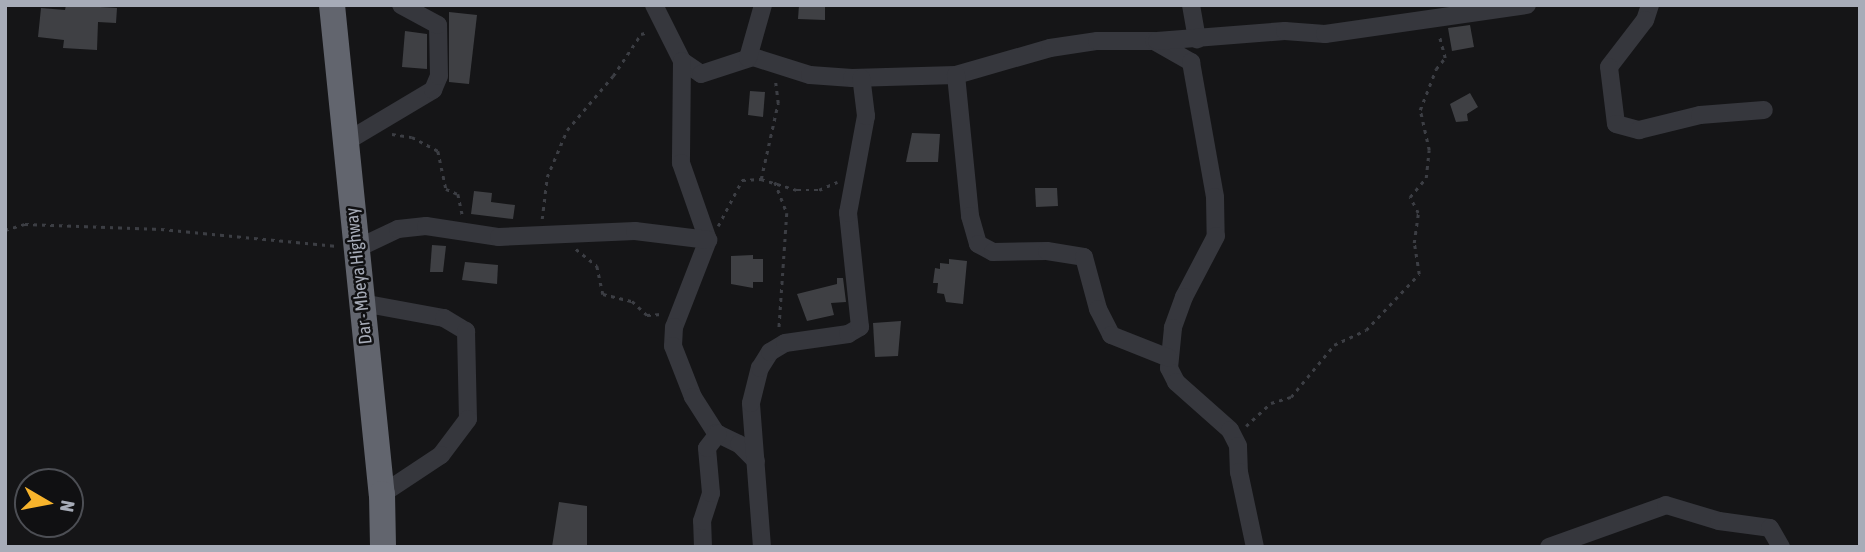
<!DOCTYPE html>
<html>
<head>
<meta charset="utf-8">
<style>
	body { margin:0 }
	#map { position:relative; width:1865px; height:552px; overflow:hidden; background:#151517; font-family:"Asap Condensed",sans-serif }
	div>[style] { position:absolute }
	.building>* { inset:0; background:#3f4044 }
	.path>* { height:2.5px; margin-top:-1.25px; transform-origin:0; background:repeating-linear-gradient(90deg,#3c3e44 0 3.5px,transparent 0 8.5px) }
	.minor>* { height:18px; margin:-9px; padding:0 9px; transform-origin:9px; border-radius:9px; background:#36373d }
	.highway>* { height:26px; margin:-13px; padding:0 13px; transform-origin:13px; border-radius:13px; background:#62656e }
	span { translate:-50% -50%; white-space:nowrap; text-align:center; line-height:1.15; -webkit-text-stroke:5px #101012; paint-order:stroke }
	.street-label { font-size:18px; color:#a7acb8 }
	.frame { position:absolute; inset:0; border:7px solid #a7acb8; pointer-events:none }
	.north { position:absolute; left:14px; top:468px; width:70px; height:70px; box-sizing:border-box; background:#101012; border:2px solid #4c4e54; border-radius:50%; rotate:100deg; font-size:19px; font-weight:700; line-height:28px; text-align:center; color:#a7acb8 }
	.north::after { content:''; display:block; margin:auto; width:24px; height:32px; background:#f8b42c; clip-path:polygon(50% 0,100% 100%,50% 72%,0 100%) }
</style>
</head>
<body>
<div id="map">
	<div class="building">
		<i style="clip-path:polygon(66px 5px,117px 8px,116px 23px,98px 22px,97px 50px,63px 48px,64px 40px,38px 37px,41px 8px,65px 10px)"></i>
		<i style="clip-path:polygon(799px 5px,825px 5px,825px 20px,798px 19px)"></i>
		<i style="clip-path:polygon(449px 12px,477px 15px,469px 84px,449px 82px)"></i>
		<i style="clip-path:polygon(1470px 25px,1474px 47px,1452px 51px,1448px 28px)"></i>
		<i style="clip-path:polygon(405px 31px,427px 34px,427px 69px,402px 67px)"></i>
		<i style="clip-path:polygon(750px 91px,765px 92px,763px 117px,748px 115px)"></i>
		<i style="clip-path:polygon(1470px 93px,1478px 107px,1467px 114px,1468px 121px,1456px 122px,1450px 104px)"></i>
		<i style="clip-path:polygon(912px 133px,940px 134px,938px 162px,906px 162px)"></i>
		<i style="clip-path:polygon(1035px 188px,1057px 188px,1058px 206px,1036px 207px)"></i>
		<i style="clip-path:polygon(474px 191px,492px 193px,491px 202px,515px 205px,513px 219px,471px 214px)"></i>
		<i style="clip-path:polygon(432px 245px,446px 246px,443px 272px,430px 272px)"></i>
		<i style="clip-path:polygon(753px 255px,753px 259px,763px 259px,763px 282px,753px 282px,753px 288px,731px 284px,731px 256px)"></i>
		<i style="clip-path:polygon(949px 259px,967px 261px,963px 304px,946px 302px,944px 294px,937px 293px,938px 283px,933px 283px,935px 268px,940px 269px,940px 263px,949px 264px)"></i>
		<i style="clip-path:polygon(465px 262px,498px 265px,497px 284px,462px 280px)"></i>
		<i style="clip-path:polygon(837px 278px,843px 278px,846px 302px,831px 303px,834px 315px,807px 321px,797px 294px,837px 284px)"></i>
		<i style="clip-path:polygon(901px 321px,898px 356px,875px 357px,873px 323px)"></i>
		<i style="clip-path:polygon(559px 502px,587px 506px,587px 547px,552px 547px)"></i>
	</div>
	<div class="path">
		<i style="left:392px;top:134px;width:20px;rotate:9deg"></i>
		<i style="left:412px;top:137px;width:30px;rotate:28deg"></i>
		<i style="left:438px;top:151px;width:39px;rotate:78deg"></i>
		<i style="left:446px;top:189px;width:13px;rotate:23deg"></i>
		<i style="left:458px;top:194px;width:25px;rotate:78deg"></i>
		<i style="left:761px;top:179px;width:78px;rotate:-77.4deg"></i>
		<i style="left:778px;top:103px;width:23px;rotate:-97deg"></i>
		<i style="left:775px;top:182px;width:33px;rotate:69deg"></i>
		<i style="left:787px;top:213px;width:117px;rotate:93.9deg"></i>
		<i style="left:542px;top:219px;width:42px;rotate:-83.2deg"></i>
		<i style="left:547px;top:177px;width:51px;rotate:-66.9deg"></i>
		<i style="left:567px;top:130px;width:71px;rotate:-49.6deg"></i>
		<i style="left:613px;top:76px;width:50px;rotate:-56.3deg"></i>
		<i style="left:641px;top:34px;width:8px;rotate:-14deg"></i>
		<i style="left:718px;top:226px;width:52px;rotate:-62.4deg"></i>
		<i style="left:742px;top:180px;width:19px;rotate:-3deg"></i>
		<i style="left:761px;top:179px;width:38px;rotate:17deg"></i>
		<i style="left:797px;top:190px;width:22px"></i>
		<i style="left:819px;top:190px;width:20px;rotate:-24deg"></i>
		<i style="left:5px;top:230px;width:21px;rotate:-17deg"></i>
		<i style="left:25px;top:224px;width:136px;rotate:2.1deg"></i>
		<i style="left:161px;top:229px;width:177px;rotate:5.5deg"></i>
		<i style="left:576px;top:249px;width:27px;rotate:39deg"></i>
		<i style="left:597px;top:266px;width:29px;rotate:78deg"></i>
		<i style="left:603px;top:294px;width:30px;rotate:14deg"></i>
		<i style="left:632px;top:301px;width:21px;rotate:43deg"></i>
		<i style="left:647px;top:315px;width:15px;rotate:-4deg"></i>
		<i style="left:1246px;top:426px;width:34px;rotate:-43deg"></i>
		<i style="left:1271px;top:403px;width:21px;rotate:-17deg"></i>
		<i style="left:1291px;top:397px;width:67px;rotate:-50.4deg"></i>
		<i style="left:1334px;top:345px;width:35px;rotate:-25deg"></i>
		<i style="left:1366px;top:330px;width:77px;rotate:-46.6deg"></i>
		<i style="left:1419px;top:274px;width:31px;rotate:-99deg"></i>
		<i style="left:1414px;top:243px;width:30px;rotate:-82deg"></i>
		<i style="left:1418px;top:213px;width:18px;rotate:-117deg"></i>
		<i style="left:1410px;top:197px;width:25px;rotate:-50deg"></i>
		<i style="left:1426px;top:178px;width:28px;rotate:-84deg"></i>
		<i style="left:1429px;top:150px;width:41px;rotate:-102.7deg"></i>
		<i style="left:1420px;top:110px;width:44px;rotate:-68.7deg"></i>
		<i style="left:1436px;top:69px;width:14px;rotate:-51deg"></i>
		<i style="left:1445px;top:58px;width:24px;rotate:-105deg"></i>
	</div>
	<div class="minor">
		<i style="left:654px;top:5px;width:63px;rotate:63.4deg"></i>
		<i style="left:682px;top:61px;width:23px;rotate:34deg"></i>
		<i style="left:701px;top:74px;width:55px;rotate:-18.1deg"></i>
		<i style="left:753px;top:57px;width:60px;rotate:17.5deg"></i>
		<i style="left:810px;top:75px;width:42px;rotate:4.1deg"></i>
		<i style="left:852px;top:78px;width:104px;rotate:-1.7deg"></i>
		<i style="left:956px;top:75px;width:98px;rotate:-16deg"></i>
		<i style="left:1050px;top:48px;width:48px;rotate:-8.5deg"></i>
		<i style="left:1097px;top:41px;width:57px"></i>
		<i style="left:1154px;top:41px;width:43px;rotate:29.6deg"></i>
		<i style="left:1191px;top:62px;width:137px;rotate:79.9deg"></i>
		<i style="left:1215px;top:197px;width:39px;rotate:89deg"></i>
		<i style="left:1216px;top:236px;width:69px;rotate:117.7deg"></i>
		<i style="left:1184px;top:297px;width:33px;rotate:110deg"></i>
		<i style="left:1173px;top:328px;width:40px;rotate:95.7deg"></i>
		<i style="left:1169px;top:368px;width:16px;rotate:63deg"></i>
		<i style="left:1176px;top:382px;width:72px;rotate:41.6deg"></i>
		<i style="left:1230px;top:430px;width:18px;rotate:63deg"></i>
		<i style="left:1238px;top:446px;width:26px;rotate:88deg"></i>
		<i style="left:1239px;top:472px;width:77px;rotate:78deg"></i>
		<i style="left:1191px;top:5px;width:35px;rotate:80deg"></i>
		<i style="left:1650px;top:5px;width:16px;rotate:108deg"></i>
		<i style="left:1645px;top:20px;width:59px;rotate:127.5deg"></i>
		<i style="left:1609px;top:67px;width:57px;rotate:83deg"></i>
		<i style="left:1616px;top:124px;width:24px;rotate:15deg"></i>
		<i style="left:1639px;top:130px;width:63px;rotate:-13.8deg"></i>
		<i style="left:1700px;top:115px;width:64px;rotate:-4.5deg"></i>
		<i style="left:1157px;top:41px;width:128px;rotate:-4.5deg"></i>
		<i style="left:1285px;top:31px;width:40px;rotate:4.3deg"></i>
		<i style="left:1325px;top:34px;width:204px;rotate:-8.2deg"></i>
		<i style="left:748px;top:58px;width:55px;rotate:-74.2deg"></i>
		<i style="left:682px;top:61px;width:102px;rotate:90.6deg"></i>
		<i style="left:681px;top:163px;width:82px;rotate:70.7deg"></i>
		<i style="left:708px;top:240px;width:93px;rotate:111.3deg"></i>
		<i style="left:674px;top:327px;width:19px;rotate:93deg"></i>
		<i style="left:673px;top:346px;width:55px;rotate:68.6deg"></i>
		<i style="left:693px;top:397px;width:43px;rotate:57.4deg"></i>
		<i style="left:716px;top:433px;width:25px;rotate:26deg"></i>
		<i style="left:739px;top:444px;width:24px;rotate:45deg"></i>
		<i style="left:956px;top:75px;width:142px;rotate:84.3deg"></i>
		<i style="left:970px;top:216px;width:29px;rotate:74deg"></i>
		<i style="left:978px;top:244px;width:17px;rotate:28deg"></i>
		<i style="left:993px;top:252px;width:54px;rotate:-1.1deg"></i>
		<i style="left:1047px;top:251px;width:37px;rotate:9deg"></i>
		<i style="left:1084px;top:257px;width:54px;rotate:74.9deg"></i>
		<i style="left:1098px;top:309px;width:29px;rotate:63deg"></i>
		<i style="left:1111px;top:335px;width:62px;rotate:21.6deg"></i>
		<i style="left:344px;top:143px;width:104px;rotate:-30.8deg"></i>
		<i style="left:433px;top:90px;width:15px;rotate:-67deg"></i>
		<i style="left:439px;top:76px;width:51px;rotate:-91.1deg"></i>
		<i style="left:438px;top:25px;width:42px;rotate:-151.6deg"></i>
		<i style="left:358px;top:248px;width:44px;rotate:-25.4deg"></i>
		<i style="left:398px;top:229px;width:28px;rotate:-6deg"></i>
		<i style="left:426px;top:226px;width:74px;rotate:8.6deg"></i>
		<i style="left:499px;top:237px;width:136px;rotate:-2.5deg"></i>
		<i style="left:635px;top:231px;width:74px;rotate:7deg"></i>
		<i style="left:362px;top:303px;width:83px;rotate:10.4deg"></i>
		<i style="left:444px;top:318px;width:26px;rotate:31deg"></i>
		<i style="left:466px;top:331px;width:88px;rotate:88.7deg"></i>
		<i style="left:468px;top:419px;width:45px;rotate:126.9deg"></i>
		<i style="left:441px;top:455px;width:71px;rotate:146.5deg"></i>
		<i style="left:703px;top:547px;width:26px;rotate:-92deg"></i>
		<i style="left:702px;top:521px;width:29px;rotate:-72deg"></i>
		<i style="left:711px;top:493px;width:45px;rotate:-95.1deg"></i>
		<i style="left:707px;top:448px;width:18px;rotate:-52deg"></i>
		<i style="left:762px;top:547px;width:144px;rotate:-94.4deg"></i>
		<i style="left:751px;top:403px;width:36px;rotate:-76deg"></i>
		<i style="left:760px;top:368px;width:19px;rotate:-58deg"></i>
		<i style="left:770px;top:352px;width:17px;rotate:-31deg"></i>
		<i style="left:785px;top:343px;width:64px;rotate:-8.1deg"></i>
		<i style="left:848px;top:334px;width:14px;rotate:-30deg"></i>
		<i style="left:860px;top:327px;width:115px;rotate:-96deg"></i>
		<i style="left:848px;top:213px;width:99px;rotate:-79.5deg"></i>
		<i style="left:866px;top:116px;width:38px;rotate:-97deg"></i>
		<i style="left:1549px;top:547px;width:124px;rotate:-19.7deg"></i>
		<i style="left:1666px;top:505px;width:55px;rotate:16.8deg"></i>
		<i style="left:1719px;top:521px;width:51px;rotate:7.8deg"></i>
		<i style="left:1770px;top:528px;width:22px;rotate:60deg"></i>
	</div>
	<div class="highway">
		<i style="left:332px;top:5px;width:492px;rotate:84.2deg"></i>
		<i style="left:382px;top:494px;width:53px;rotate:88.9deg"></i>
	</div>
	<div class="street-label">
		<span style="left:359px;top:276px;rotate:-96deg">Dar - Mbeya Highway</span>
	</div>
	<div class="frame"></div>
	<div class="north">N</div>
</div>
</body>
</html>
